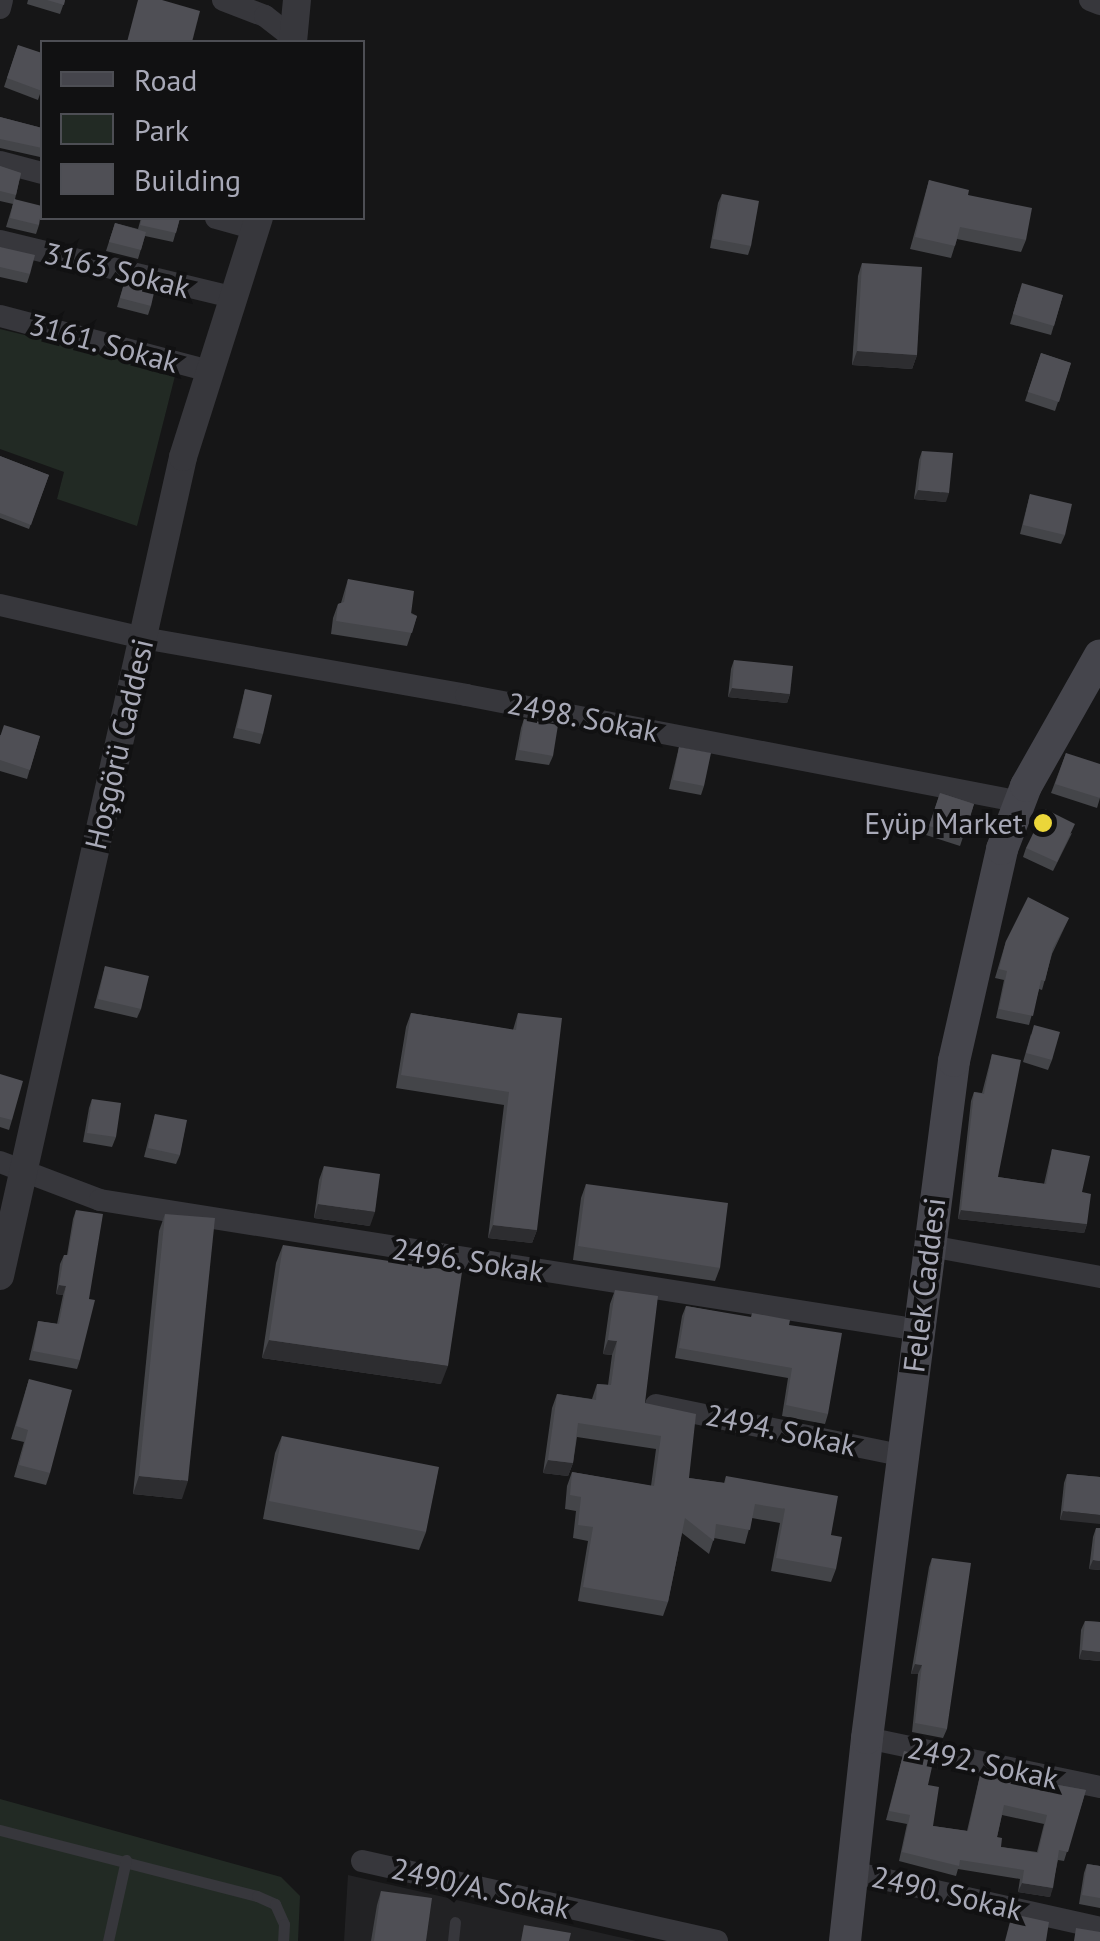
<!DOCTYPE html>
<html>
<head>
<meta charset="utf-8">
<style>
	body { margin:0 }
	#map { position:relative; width:1100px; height:1941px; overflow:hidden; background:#161617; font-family:"PT Sans",sans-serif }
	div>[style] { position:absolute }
	.built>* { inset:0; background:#222224 }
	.green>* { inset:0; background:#222a24 }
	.service>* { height:11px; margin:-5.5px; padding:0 5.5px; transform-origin:5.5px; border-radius:5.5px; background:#37373c }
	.minor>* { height:22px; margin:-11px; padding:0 11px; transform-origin:11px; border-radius:11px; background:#37373c }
	.tertiary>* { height:28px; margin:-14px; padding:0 14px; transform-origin:14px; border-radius:14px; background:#37373c }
	.secondary>* { height:32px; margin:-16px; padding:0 16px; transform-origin:16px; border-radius:16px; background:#45454c }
	.wall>* { inset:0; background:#444549 }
	.shaded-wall>* { inset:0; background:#2d2d30 }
	.building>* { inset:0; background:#4f4f55 }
	.dots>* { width:28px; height:28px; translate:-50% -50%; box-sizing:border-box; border:5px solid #111112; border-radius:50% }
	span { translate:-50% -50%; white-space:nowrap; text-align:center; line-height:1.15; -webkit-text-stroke:8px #111112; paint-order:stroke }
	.street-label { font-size:30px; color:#a8a9b7 }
	.poi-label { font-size:30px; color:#a8a9b7 }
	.right { translate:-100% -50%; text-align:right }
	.legend { position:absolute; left:40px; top:40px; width:325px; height:180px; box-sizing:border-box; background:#111112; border:2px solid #4d4e54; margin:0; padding:12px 18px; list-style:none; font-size:30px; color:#a8a9b7 }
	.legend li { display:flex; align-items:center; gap:20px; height:50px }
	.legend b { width:50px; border:2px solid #4d4e54 }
</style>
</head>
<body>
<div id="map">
	<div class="built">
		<i style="clip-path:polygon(348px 1875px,636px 1941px,344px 1941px)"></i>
	</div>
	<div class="green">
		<i style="clip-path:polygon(0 329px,176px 372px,137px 526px,57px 499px,64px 472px,0 449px)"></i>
		<i style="clip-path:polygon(0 1799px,281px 1877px,300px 1896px,298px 1941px,0 1941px)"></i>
	</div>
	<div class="service">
		<i style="left:0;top:1830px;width:265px;rotate:14.4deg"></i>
		<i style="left:257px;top:1896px;width:20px;rotate:24deg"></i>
		<i style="left:275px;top:1904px;width:22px;rotate:66deg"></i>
		<i style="left:284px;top:1924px;width:17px;rotate:93deg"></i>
		<i style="left:108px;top:1941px;width:83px;rotate:-77.5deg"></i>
		<i style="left:453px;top:1941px;width:19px;rotate:-84deg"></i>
	</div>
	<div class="minor">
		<i style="left:223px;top:0;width:45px;rotate:20.9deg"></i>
		<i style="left:265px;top:16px;width:33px;rotate:38deg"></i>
		<i style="left:1090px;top:0;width:11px;rotate:22deg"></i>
		<i style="left:0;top:8px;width:8px;rotate:-76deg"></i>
		<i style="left:0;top:162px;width:43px;rotate:14.7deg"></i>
		<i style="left:216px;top:218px;width:41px;rotate:15.4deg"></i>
		<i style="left:0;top:241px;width:242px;rotate:13.6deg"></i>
		<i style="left:0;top:316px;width:216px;rotate:14.7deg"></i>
		<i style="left:0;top:605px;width:147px;rotate:13deg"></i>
		<i style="left:143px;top:638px;width:328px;rotate:10deg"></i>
		<i style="left:466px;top:695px;width:565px;rotate:10.91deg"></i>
		<i style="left:0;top:1162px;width:107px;rotate:20.8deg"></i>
		<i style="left:100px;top:1200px;width:829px;rotate:9.02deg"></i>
		<i style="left:930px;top:1246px;width:173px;rotate:10.3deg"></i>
		<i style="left:656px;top:1405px;width:254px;rotate:11.6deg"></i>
		<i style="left:867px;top:1738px;width:238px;rotate:11.9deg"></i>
		<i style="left:362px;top:1861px;width:364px;rotate:12.7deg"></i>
		<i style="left:852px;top:1872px;width:254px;rotate:12.7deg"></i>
	</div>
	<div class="tertiary">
		<i style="left:293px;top:42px;width:42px;rotate:-84.6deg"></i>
		<i style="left:0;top:1276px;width:839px;rotate:-77.4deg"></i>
		<i style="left:183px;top:457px;width:251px;rotate:-72.4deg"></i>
	</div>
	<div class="secondary">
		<i style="left:845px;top:1941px;width:204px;rotate:-83.8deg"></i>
		<i style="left:867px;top:1738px;width:683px;rotate:-82.68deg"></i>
		<i style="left:954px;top:1061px;width:217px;rotate:-77.2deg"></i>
		<i style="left:1002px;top:849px;width:67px;rotate:-69.1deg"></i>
		<i style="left:1026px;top:786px;width:150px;rotate:-60.5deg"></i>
	</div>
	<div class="wall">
		<i style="clip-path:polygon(28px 0,65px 0,60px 14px,27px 4px)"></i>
		<i style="clip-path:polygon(18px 45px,42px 88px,38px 100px,4px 87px)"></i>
		<i style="clip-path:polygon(0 117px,42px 128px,42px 150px,40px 157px,0 148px)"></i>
		<i style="clip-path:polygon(0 166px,21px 173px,15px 199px,39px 225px,36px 234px,6px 227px,13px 204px,0 201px)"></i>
		<i style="clip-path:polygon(929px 180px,968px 195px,1026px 240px,1021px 252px,957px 239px,951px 258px,910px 249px)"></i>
		<i style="clip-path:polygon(722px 194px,751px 246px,748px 255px,710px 248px,718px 203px)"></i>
		<i style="clip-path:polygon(141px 218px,180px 218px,173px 242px,145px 236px,138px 259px,106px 251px,115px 223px,138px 229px)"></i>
		<i style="clip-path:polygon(0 247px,30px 274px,27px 283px,0 277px)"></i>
		<i style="clip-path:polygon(862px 263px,917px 355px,912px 369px,852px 365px,858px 276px)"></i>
		<i style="clip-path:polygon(126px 277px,151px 306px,148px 315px,117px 307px)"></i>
		<i style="clip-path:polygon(1019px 293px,1063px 295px,1051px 335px,1010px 324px)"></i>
		<i style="clip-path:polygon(1041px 353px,1071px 363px,1055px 411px,1025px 401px)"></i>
		<i style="clip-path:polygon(922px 451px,946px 502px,914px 499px,919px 460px)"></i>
		<i style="clip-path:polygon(0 456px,49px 475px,29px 529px,0 518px)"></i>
		<i style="clip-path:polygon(1030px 494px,1065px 535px,1061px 544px,1020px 534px)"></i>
		<i style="clip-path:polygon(348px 579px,417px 616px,407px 646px,331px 634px,333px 618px,338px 604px,341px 603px)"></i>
		<i style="clip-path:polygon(734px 660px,790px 694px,787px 703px,728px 697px,731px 669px)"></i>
		<i style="clip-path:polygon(245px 689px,263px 734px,260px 744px,233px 738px)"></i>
		<i style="clip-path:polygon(524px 719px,553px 756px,549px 765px,515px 760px,521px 728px)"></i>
		<i style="clip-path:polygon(0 735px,40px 736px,27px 779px,0 771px)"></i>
		<i style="clip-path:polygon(679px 747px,704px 786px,701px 795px,669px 789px)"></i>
		<i style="clip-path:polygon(1066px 753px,1100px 798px,1097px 808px,1051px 793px)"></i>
		<i style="clip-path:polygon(940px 793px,974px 804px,960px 846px,926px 835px)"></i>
		<i style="clip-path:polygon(1072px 833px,1053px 871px,1023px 857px,1026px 848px)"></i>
		<i style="clip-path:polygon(1069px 918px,1052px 954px,1042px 990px,1039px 989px,1029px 1025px,996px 1018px,1004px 980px,995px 978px,1006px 941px)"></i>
		<i style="clip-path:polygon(105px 966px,141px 1009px,137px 1018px,94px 1008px)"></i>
		<i style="clip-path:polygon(411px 1013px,513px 1030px,518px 1013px,537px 1230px,532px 1243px,488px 1238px,504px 1105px,396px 1088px,406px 1027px)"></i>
		<i style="clip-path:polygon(1031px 1034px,1052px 1060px,1048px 1070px,1023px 1062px)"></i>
		<i style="clip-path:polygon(992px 1054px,998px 1177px,1044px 1184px,1052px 1149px,1082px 1192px,1087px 1224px,1084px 1233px,958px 1219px,971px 1101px,974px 1092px,982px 1093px)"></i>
		<i style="clip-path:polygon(0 1074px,12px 1120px,9px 1130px,0 1127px)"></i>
		<i style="clip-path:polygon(92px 1099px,116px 1137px,112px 1147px,83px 1142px,89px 1108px)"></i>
		<i style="clip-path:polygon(155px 1114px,180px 1155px,176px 1164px,144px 1157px)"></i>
		<i style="clip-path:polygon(324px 1166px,370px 1226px,314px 1218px,319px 1180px)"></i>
		<i style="clip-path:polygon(586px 1184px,720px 1268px,715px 1281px,573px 1260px,581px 1198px)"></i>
		<i style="clip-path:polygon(76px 1210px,80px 1360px,77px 1369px,29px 1360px,38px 1321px,57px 1324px,63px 1295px,56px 1294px,60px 1264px,64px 1255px,67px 1255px,73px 1219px)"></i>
		<i style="clip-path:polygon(165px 1214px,182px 1499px,133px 1494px,159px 1231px)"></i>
		<i style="clip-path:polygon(283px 1245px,441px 1384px,262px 1358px,276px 1263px)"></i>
		<i style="clip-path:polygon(615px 1290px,645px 1403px,689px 1478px,724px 1483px,726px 1476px,831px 1535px,836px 1569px,831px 1582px,771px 1571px,780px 1523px,752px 1518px,745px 1544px,714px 1538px,709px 1554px,682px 1533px,668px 1602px,663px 1616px,578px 1601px,588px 1541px,573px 1538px,576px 1511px,565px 1509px,567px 1486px,572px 1472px,651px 1486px,656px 1449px,577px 1437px,573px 1463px,568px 1476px,543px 1473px,552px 1408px,557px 1394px,592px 1399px,597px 1384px,608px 1385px,612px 1355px,603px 1354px,610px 1304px)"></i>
		<i style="clip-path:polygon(686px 1306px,789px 1325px,828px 1414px,825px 1424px,782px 1416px,788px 1378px,675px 1358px,682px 1316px)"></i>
		<i style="clip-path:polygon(29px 1379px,50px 1473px,46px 1485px,14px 1477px,24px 1442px,11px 1439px)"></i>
		<i style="clip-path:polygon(282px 1436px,426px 1532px,419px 1550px,263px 1519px,275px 1453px)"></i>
		<i style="clip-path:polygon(1067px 1474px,1100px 1477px,1060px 1520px,1064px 1483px)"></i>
		<i style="clip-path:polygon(1096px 1528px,1100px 1570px,1089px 1569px,1093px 1537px)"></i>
		<i style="clip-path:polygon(932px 1558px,947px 1729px,943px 1738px,912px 1732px,918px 1674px,911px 1674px,929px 1567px)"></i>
		<i style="clip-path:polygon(1085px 1621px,1100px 1622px,1100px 1661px,1079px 1659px,1081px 1630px)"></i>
		<i style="clip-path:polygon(evenodd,904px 1751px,928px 1785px,933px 1826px,967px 1831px,981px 1771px,1086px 1790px,1064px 1861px,1058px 1860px,1050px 1897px,1018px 1892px,1020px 1879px,958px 1869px,956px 1876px,899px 1861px,907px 1824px,886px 1820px,904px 1751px,1002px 1815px,1044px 1824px,1037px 1852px,1001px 1847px,997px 1837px,1002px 1815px)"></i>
		<i style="clip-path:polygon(1087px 1864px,1100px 1866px,1100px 1908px,1079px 1904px,1084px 1873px)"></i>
		<i style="clip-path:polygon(381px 1891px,426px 1941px,371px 1941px,377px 1905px)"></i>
	</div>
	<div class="shaded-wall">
		<i style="clip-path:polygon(857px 351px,917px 355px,912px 369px,852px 365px)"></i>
		<i style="clip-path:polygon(918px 490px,949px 493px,946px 502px,914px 499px)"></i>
		<i style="clip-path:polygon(732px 688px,790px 694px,787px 703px,728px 697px)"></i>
		<i style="clip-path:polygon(318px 1204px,375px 1212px,370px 1226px,314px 1218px)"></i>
		<i style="clip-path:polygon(961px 1210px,1087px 1224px,1084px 1233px,958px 1219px)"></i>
		<i style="clip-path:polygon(493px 1225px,537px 1230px,532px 1243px,488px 1238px)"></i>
		<i style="clip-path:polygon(59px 1285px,66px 1286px,63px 1295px,56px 1294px)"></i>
		<i style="clip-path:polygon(269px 1340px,448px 1366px,441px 1384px,262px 1358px)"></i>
		<i style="clip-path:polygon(608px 1340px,617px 1341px,612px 1355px,603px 1354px)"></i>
		<i style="clip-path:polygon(548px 1460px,573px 1463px,568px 1476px,543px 1473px)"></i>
		<i style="clip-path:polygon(139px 1476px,188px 1481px,182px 1499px,133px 1494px)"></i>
		<i style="clip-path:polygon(1063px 1511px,1100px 1515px,1100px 1524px,1060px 1520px)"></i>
		<i style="clip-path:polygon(1093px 1560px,1100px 1561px,1100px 1570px,1089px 1569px)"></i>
		<i style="clip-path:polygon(1082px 1650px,1100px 1652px,1100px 1661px,1079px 1659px)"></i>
		<i style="clip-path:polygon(915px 1664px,922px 1665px,918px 1674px,911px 1674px)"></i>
		<i style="clip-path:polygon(1022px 1883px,1053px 1888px,1050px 1897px,1018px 1892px)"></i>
	</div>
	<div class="building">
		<i style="clip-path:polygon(47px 0,65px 0,64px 5px)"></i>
		<i style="clip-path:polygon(138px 0,162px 0,200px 11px,192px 42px,127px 42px)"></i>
		<i style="clip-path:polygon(18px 45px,42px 53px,42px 91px,7px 78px)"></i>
		<i style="clip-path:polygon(0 117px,42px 128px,42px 148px,0 139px)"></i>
		<i style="clip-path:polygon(0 166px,21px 173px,16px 195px,0 191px)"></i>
		<i style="clip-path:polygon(929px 180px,969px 190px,968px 195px,1032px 208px,1026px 240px,960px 227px,955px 246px,915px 237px)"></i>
		<i style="clip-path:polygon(722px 194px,759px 201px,751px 246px,713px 239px)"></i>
		<i style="clip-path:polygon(14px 199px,42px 206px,39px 225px,10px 218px)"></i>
		<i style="clip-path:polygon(142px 218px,180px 218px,176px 233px,140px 225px)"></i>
		<i style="clip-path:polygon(115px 223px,146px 232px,141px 250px,109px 242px)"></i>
		<i style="clip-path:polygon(0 247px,35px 255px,30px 274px,0 267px)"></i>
		<i style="clip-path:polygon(862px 263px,922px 267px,917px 355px,857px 351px)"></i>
		<i style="clip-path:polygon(126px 277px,156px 284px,151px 306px,120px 298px)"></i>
		<i style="clip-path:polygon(1022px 283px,1063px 295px,1054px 326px,1013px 314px)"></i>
		<i style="clip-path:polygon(1041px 353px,1071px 363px,1059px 402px,1028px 392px)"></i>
		<i style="clip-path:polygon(922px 451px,953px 453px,949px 493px,918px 490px)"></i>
		<i style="clip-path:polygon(0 456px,49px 475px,31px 525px,0 513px)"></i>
		<i style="clip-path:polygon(1030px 494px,1072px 504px,1065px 535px,1023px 525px)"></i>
		<i style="clip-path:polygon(348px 579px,414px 591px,411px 614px,417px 616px,412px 633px,336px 621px,338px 604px,344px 602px)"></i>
		<i style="clip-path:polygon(734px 660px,793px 666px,790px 694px,732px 688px)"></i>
		<i style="clip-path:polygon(245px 689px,272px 695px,263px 734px,237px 728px)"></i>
		<i style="clip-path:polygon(524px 719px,558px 725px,553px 756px,519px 750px)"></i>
		<i style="clip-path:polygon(4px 725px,40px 736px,30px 770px,0 760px,0 737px)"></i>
		<i style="clip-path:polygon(679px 747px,711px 753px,704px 786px,673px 780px)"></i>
		<i style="clip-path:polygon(1066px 753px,1100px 764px,1100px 798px,1055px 784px)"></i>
		<i style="clip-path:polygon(940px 793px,974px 804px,964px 837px,929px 826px)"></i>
		<i style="clip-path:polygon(1045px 809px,1075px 824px,1057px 862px,1026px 848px)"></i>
		<i style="clip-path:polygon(1028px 897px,1069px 918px,1053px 948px,1045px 981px,1041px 980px,1033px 1016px,999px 1009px,1007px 971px,999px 969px,1006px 941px)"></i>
		<i style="clip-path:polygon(105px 966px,149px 976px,141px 1009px,98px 999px)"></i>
		<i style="clip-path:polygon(411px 1013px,516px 1030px,518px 1013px,562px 1018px,537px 1230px,493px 1225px,509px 1092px,401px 1075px)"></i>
		<i style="clip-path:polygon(1034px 1025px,1060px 1032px,1052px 1060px,1026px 1053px)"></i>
		<i style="clip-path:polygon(992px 1054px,1021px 1060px,998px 1177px,1046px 1184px,1052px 1149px,1090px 1156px,1082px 1192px,1091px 1194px,1087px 1224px,961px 1210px,974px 1092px,984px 1094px)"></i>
		<i style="clip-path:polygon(0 1074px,23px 1081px,12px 1120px,0 1117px)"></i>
		<i style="clip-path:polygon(92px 1099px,121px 1103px,116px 1137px,87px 1133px)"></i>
		<i style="clip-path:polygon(155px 1114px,187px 1120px,180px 1155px,148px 1148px)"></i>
		<i style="clip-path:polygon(324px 1166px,380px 1174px,375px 1212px,318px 1204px)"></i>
		<i style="clip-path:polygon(586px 1184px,728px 1203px,720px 1268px,578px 1246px)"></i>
		<i style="clip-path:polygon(76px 1210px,103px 1214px,89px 1299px,95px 1300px,80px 1360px,33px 1351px,38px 1321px,59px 1324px,66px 1286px,59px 1285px,64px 1255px,68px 1255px)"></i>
		<i style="clip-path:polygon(165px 1214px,215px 1218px,188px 1481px,139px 1476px)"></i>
		<i style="clip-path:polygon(283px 1245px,462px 1272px,448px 1366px,269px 1340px)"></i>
		<i style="clip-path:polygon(615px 1290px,658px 1296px,645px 1403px,696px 1414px,689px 1478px,725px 1483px,726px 1476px,838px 1496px,831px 1535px,842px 1537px,836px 1569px,776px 1558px,785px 1509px,755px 1504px,750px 1530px,716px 1524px,714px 1541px,685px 1518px,668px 1602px,583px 1587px,593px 1527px,578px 1525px,581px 1497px,570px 1495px,572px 1472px,654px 1486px,661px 1436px,578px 1423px,573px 1463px,548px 1460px,557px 1394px,596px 1400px,597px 1384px,611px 1385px,617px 1341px,608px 1340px)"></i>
		<i style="clip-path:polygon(686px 1306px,751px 1317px,752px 1313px,790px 1320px,789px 1325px,842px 1333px,828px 1414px,786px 1405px,792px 1368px,679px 1348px)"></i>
		<i style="clip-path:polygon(29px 1379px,72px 1390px,50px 1473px,19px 1465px,28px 1430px,16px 1426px)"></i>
		<i style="clip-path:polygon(282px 1436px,439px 1467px,426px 1532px,269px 1501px)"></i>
		<i style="clip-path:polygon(1067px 1474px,1100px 1477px,1100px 1515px,1063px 1511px)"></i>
		<i style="clip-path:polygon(1096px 1528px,1100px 1528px,1100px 1561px,1093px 1560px)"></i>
		<i style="clip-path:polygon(932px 1558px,971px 1563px,947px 1729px,915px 1723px,922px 1665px,915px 1664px)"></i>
		<i style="clip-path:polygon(1085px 1621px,1100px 1622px,1100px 1652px,1082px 1650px)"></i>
		<i style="clip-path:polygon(evenodd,904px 1751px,934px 1758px,928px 1785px,939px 1787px,933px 1826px,968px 1831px,981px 1771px,1086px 1790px,1068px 1852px,1059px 1850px,1053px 1888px,1022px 1883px,1024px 1870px,960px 1860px,959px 1866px,902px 1852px,910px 1815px,889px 1811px,904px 1751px,1004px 1805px,1047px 1815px,1038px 1853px,1001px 1847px,1002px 1838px,997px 1837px,1004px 1805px)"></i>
		<i style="clip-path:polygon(1087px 1864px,1100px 1866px,1100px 1898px,1082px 1895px)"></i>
		<i style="clip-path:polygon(381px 1891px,432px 1898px,426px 1941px,374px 1941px)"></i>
		<i style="clip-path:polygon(1012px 1914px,1049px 1922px,1046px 1941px,1005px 1941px)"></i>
		<i style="clip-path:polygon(524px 1925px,571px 1933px,569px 1941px,521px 1941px)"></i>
		<i style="clip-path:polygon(1076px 1928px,1100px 1932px,1100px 1941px,1074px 1941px)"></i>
	</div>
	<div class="dots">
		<i style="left:1043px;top:823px;background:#ebd63a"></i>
	</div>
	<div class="street-label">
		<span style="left:117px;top:270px;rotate:14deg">3163 Sokak</span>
		<span style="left:104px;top:343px;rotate:15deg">3161. Sokak</span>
		<span style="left:583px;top:717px;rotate:11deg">2498. Sokak</span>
		<span style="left:119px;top:744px;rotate:-77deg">Hoşgörü Caddesi</span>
		<span style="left:468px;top:1260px;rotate:9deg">2496. Sokak</span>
		<span style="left:924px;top:1285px;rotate:-83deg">Felek Caddesi</span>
		<span style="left:781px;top:1430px;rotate:12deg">2494. Sokak</span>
		<span style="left:983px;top:1763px;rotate:12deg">2492. Sokak</span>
		<span style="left:481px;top:1888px;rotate:13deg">2490/A. Sokak</span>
		<span style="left:947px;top:1893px;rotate:13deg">2490. Sokak</span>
	</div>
	<div class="poi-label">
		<span class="right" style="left:1023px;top:823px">Eyüp Market</span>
	</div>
	<ul class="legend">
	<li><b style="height:12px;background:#45454c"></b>Road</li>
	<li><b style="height:28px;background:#222a24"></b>Park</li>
	<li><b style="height:28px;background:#4f4f55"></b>Building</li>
	</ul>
</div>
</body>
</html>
